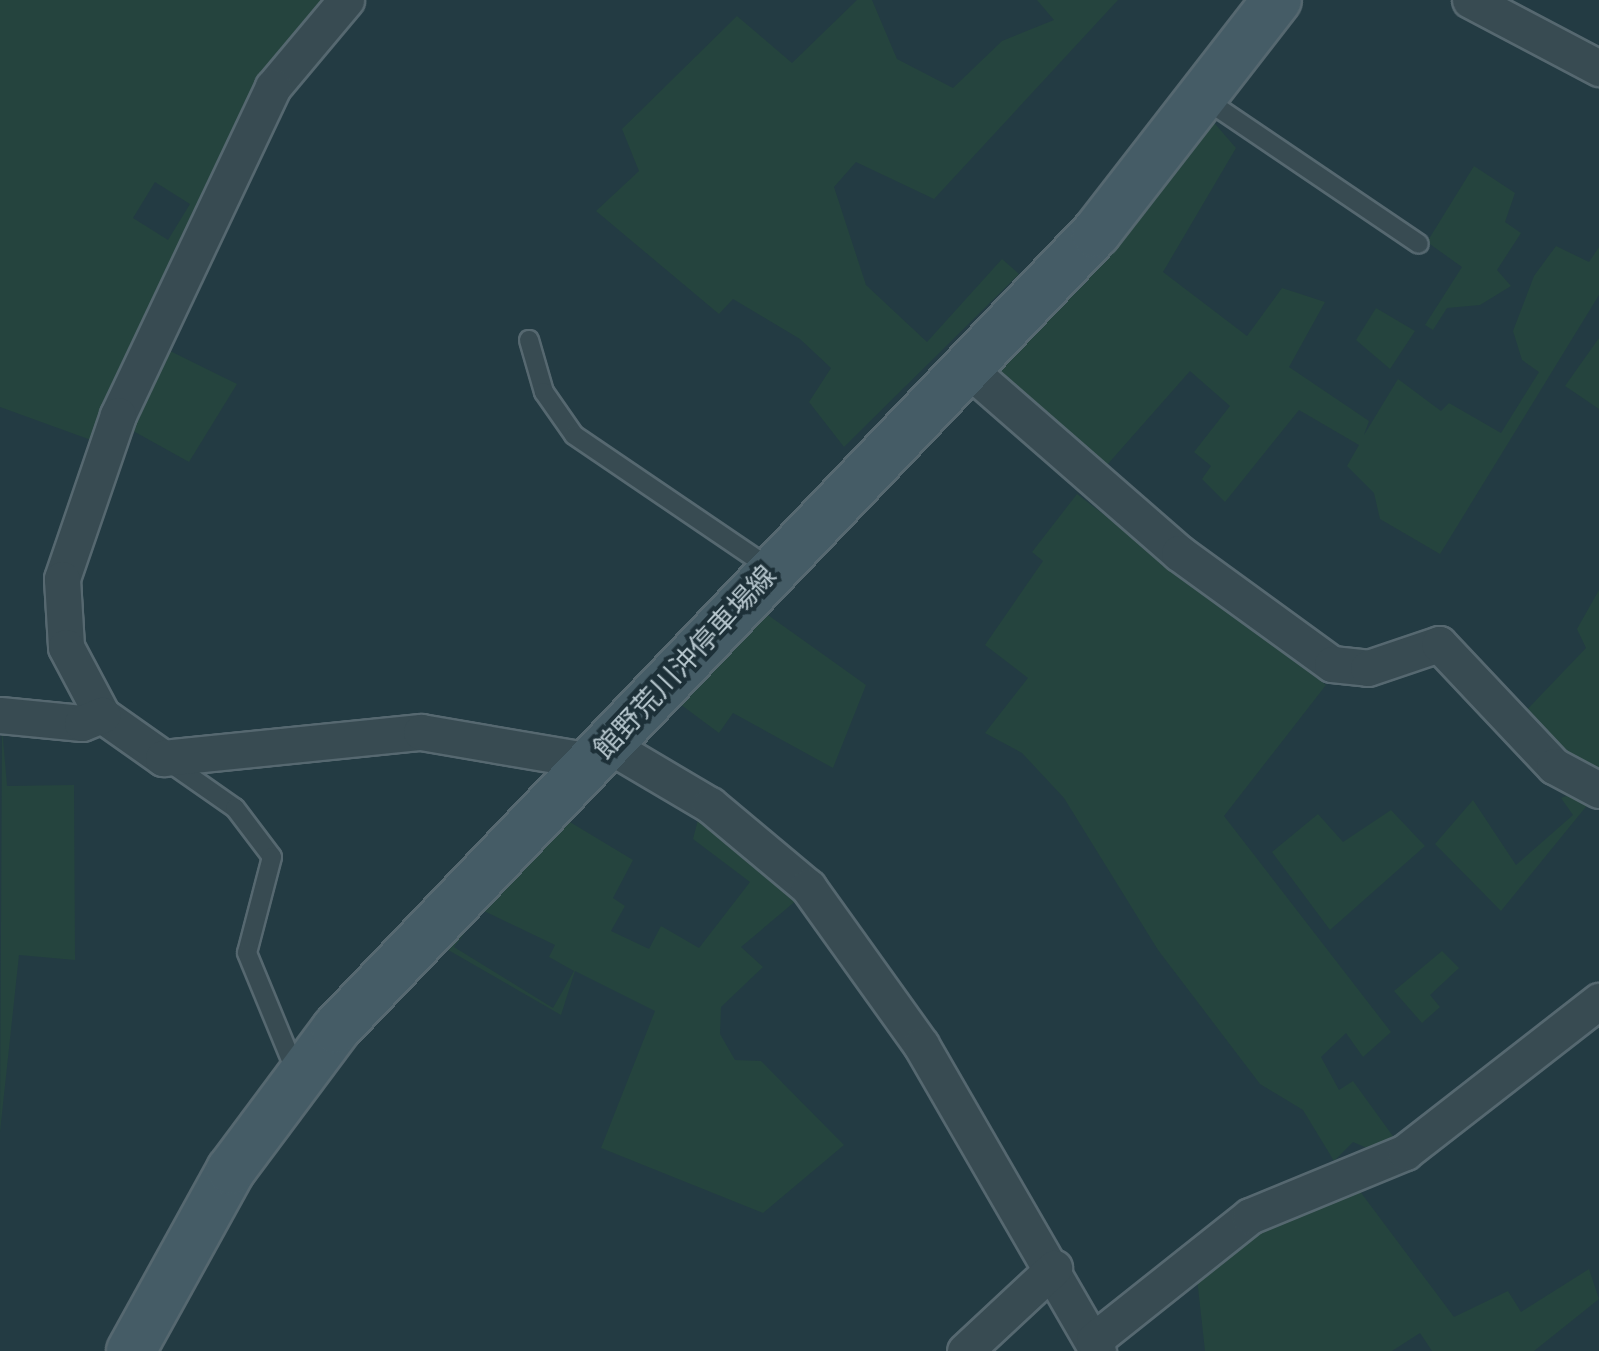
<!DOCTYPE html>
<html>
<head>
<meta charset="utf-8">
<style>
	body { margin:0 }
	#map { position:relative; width:1599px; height:1351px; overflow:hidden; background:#233b43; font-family:Manrope,"Noto Sans JP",sans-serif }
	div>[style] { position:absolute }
	.green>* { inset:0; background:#25443e }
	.roads { filter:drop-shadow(2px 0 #566870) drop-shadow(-2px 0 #566870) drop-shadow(0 2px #566870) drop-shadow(0 -2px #566870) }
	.service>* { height:18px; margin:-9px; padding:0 9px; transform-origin:9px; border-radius:9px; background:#384b52 }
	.minor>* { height:35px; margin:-17.5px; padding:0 17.5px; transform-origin:17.5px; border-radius:17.5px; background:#384b52 }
	.secondary>* { height:48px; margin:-24px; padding:0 24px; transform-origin:24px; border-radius:24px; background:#455c66 }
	span { translate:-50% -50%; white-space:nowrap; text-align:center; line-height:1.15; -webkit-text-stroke:8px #1d3038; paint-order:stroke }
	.street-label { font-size:28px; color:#b5c5cc }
</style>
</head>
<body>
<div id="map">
	<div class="green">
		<i style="clip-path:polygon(evenodd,0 0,329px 0,91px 440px,0 407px,0 0,155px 182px,190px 204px,168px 240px,133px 218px,155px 182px)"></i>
		<i style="clip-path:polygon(857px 0,872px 0,897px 59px,953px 88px,1002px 41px,1054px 20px,1037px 0,1118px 0,934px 199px,856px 162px,834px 187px,866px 285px,927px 342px,1002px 259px,1019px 274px,844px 447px,809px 402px,831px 368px,800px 339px,733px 299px,719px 314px,596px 211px,639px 171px,622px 129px,737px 16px,792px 63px)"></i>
		<i style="clip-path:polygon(1210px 118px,1236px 148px,1163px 272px,1247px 336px,1282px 288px,1325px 302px,1289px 367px,1369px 421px,1364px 435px,1398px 379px,1441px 411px,1449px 403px,1501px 433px,1539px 372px,1522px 360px,1513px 331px,1534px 276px,1556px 246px,1589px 262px,1599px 247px,1599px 295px,1440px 554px,1380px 519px,1374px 493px,1347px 466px,1359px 445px,1299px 410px,1225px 502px,1202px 479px,1211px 466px,1194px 452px,1230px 406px,1190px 371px,1107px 465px,999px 372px,1132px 228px)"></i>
		<i style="clip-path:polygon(1474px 166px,1515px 193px,1505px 222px,1521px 233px,1497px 270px,1511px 286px,1480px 305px,1447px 308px,1433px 330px,1425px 325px,1462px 267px,1427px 242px)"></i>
		<i style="clip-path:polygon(1376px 308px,1415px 331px,1390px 369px,1356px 340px)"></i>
		<i style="clip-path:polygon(1599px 338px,1599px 409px,1565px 386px)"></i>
		<i style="clip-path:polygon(164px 348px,237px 384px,189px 462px,126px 427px)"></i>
		<i style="clip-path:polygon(1077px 494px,1326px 685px,1224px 816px,1391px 1032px,1363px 1057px,1346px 1033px,1321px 1057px,1339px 1090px,1353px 1081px,1395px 1139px,1374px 1151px,1353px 1142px,1334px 1161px,1303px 1110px,1260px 1084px,1158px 950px,1064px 798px,1022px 753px,985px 733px,1028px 678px,985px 645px,1043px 561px,1032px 552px)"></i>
		<i style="clip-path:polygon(1599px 590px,1599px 775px,1521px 716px,1586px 648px,1577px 629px)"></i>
		<i style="clip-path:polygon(758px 608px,866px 685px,833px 768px,733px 713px,719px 733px,672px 698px)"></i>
		<i style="clip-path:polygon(2px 726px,7px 786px,74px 785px,75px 960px,19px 955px,0 1132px)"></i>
		<i style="clip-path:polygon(1569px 795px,1589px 803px,1501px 911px,1435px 844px,1473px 800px,1516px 865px,1573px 815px,1561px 798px)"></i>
		<i style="clip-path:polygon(1391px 810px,1425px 846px,1330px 930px,1272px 852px,1318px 814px,1343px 842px)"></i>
		<i style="clip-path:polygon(evenodd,700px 812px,798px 899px,741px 947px,763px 967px,721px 1007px,720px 1034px,735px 1060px,761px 1061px,844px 1145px,763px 1213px,601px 1148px,655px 1011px,575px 971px,561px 1015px,436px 943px,565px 819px,633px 860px,613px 898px,625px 906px,611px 931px,649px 949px,661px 926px,699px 948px,750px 882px,693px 839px,700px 812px,482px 910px,555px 945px,549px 957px,574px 971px,553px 1008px,454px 947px,482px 910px)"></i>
		<i style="clip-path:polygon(1442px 951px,1459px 968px,1430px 995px,1440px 1007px,1422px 1023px,1394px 991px)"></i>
		<i style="clip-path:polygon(1359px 1190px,1454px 1317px,1508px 1291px,1521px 1312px,1589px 1269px,1599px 1299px,1534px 1351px,1432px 1351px,1420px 1333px,1392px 1351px,1205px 1351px,1196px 1269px,1266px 1226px)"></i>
	</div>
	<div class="roads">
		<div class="service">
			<i style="left:1205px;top:99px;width:258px;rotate:34.1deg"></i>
			<i style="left:529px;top:340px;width:54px;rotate:73.9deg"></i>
			<i style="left:544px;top:392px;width:52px;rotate:55.1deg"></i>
			<i style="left:574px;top:435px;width:237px;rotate:34.2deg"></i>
			<i style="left:169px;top:762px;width:80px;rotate:34.9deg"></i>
			<i style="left:235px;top:808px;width:61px;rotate:52.9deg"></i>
			<i style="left:272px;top:857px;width:99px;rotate:104.6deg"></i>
			<i style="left:247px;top:953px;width:134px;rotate:67.6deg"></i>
		</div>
		<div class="minor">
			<i style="left:346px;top:0;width:114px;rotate:130deg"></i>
			<i style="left:273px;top:87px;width:363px;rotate:115.3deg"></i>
			<i style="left:118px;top:415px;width:173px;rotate:108.9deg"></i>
			<i style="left:62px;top:579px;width:68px;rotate:86.6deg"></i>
			<i style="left:66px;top:647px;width:77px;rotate:62.1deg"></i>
			<i style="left:102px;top:715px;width:75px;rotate:35.2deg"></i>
			<i style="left:163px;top:758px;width:259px;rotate:-5.8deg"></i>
			<i style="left:421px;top:732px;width:171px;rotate:9.7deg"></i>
			<i style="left:1470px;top:0;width:146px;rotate:27.8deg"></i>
			<i style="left:967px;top:368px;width:281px;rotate:41.1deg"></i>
			<i style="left:1179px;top:553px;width:189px;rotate:36deg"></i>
			<i style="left:1332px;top:664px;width:36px;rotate:6deg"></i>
			<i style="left:1368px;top:668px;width:75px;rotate:-18.7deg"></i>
			<i style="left:1439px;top:644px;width:168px;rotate:46.7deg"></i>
			<i style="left:1554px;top:766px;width:51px;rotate:28.1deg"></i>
			<i style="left:0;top:715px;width:82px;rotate:5.6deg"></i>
			<i style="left:82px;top:723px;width:22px;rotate:-22deg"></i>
			<i style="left:605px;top:743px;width:122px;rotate:30.6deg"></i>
			<i style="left:710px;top:805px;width:128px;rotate:39.9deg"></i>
			<i style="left:808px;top:887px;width:194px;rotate:54.4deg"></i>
			<i style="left:921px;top:1045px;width:354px;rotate:60deg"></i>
			<i style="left:1094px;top:1340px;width:199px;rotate:-38.5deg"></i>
			<i style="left:1250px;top:1216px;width:168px;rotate:-22.4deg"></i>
			<i style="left:1405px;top:1152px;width:246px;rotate:-37.9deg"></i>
			<i style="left:965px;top:1351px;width:122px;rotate:-43deg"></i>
		</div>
		<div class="secondary">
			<i style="left:131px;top:1351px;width:207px;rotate:-61.1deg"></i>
			<i style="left:231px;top:1170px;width:176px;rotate:-53.3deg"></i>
			<i style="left:336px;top:1029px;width:1101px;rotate:-46.33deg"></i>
			<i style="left:1096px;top:233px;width:295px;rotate:-52.2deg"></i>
		</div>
	</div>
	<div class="street-label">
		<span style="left:684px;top:661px;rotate:-47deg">館野荒川沖停車場線</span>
	</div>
</div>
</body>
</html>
